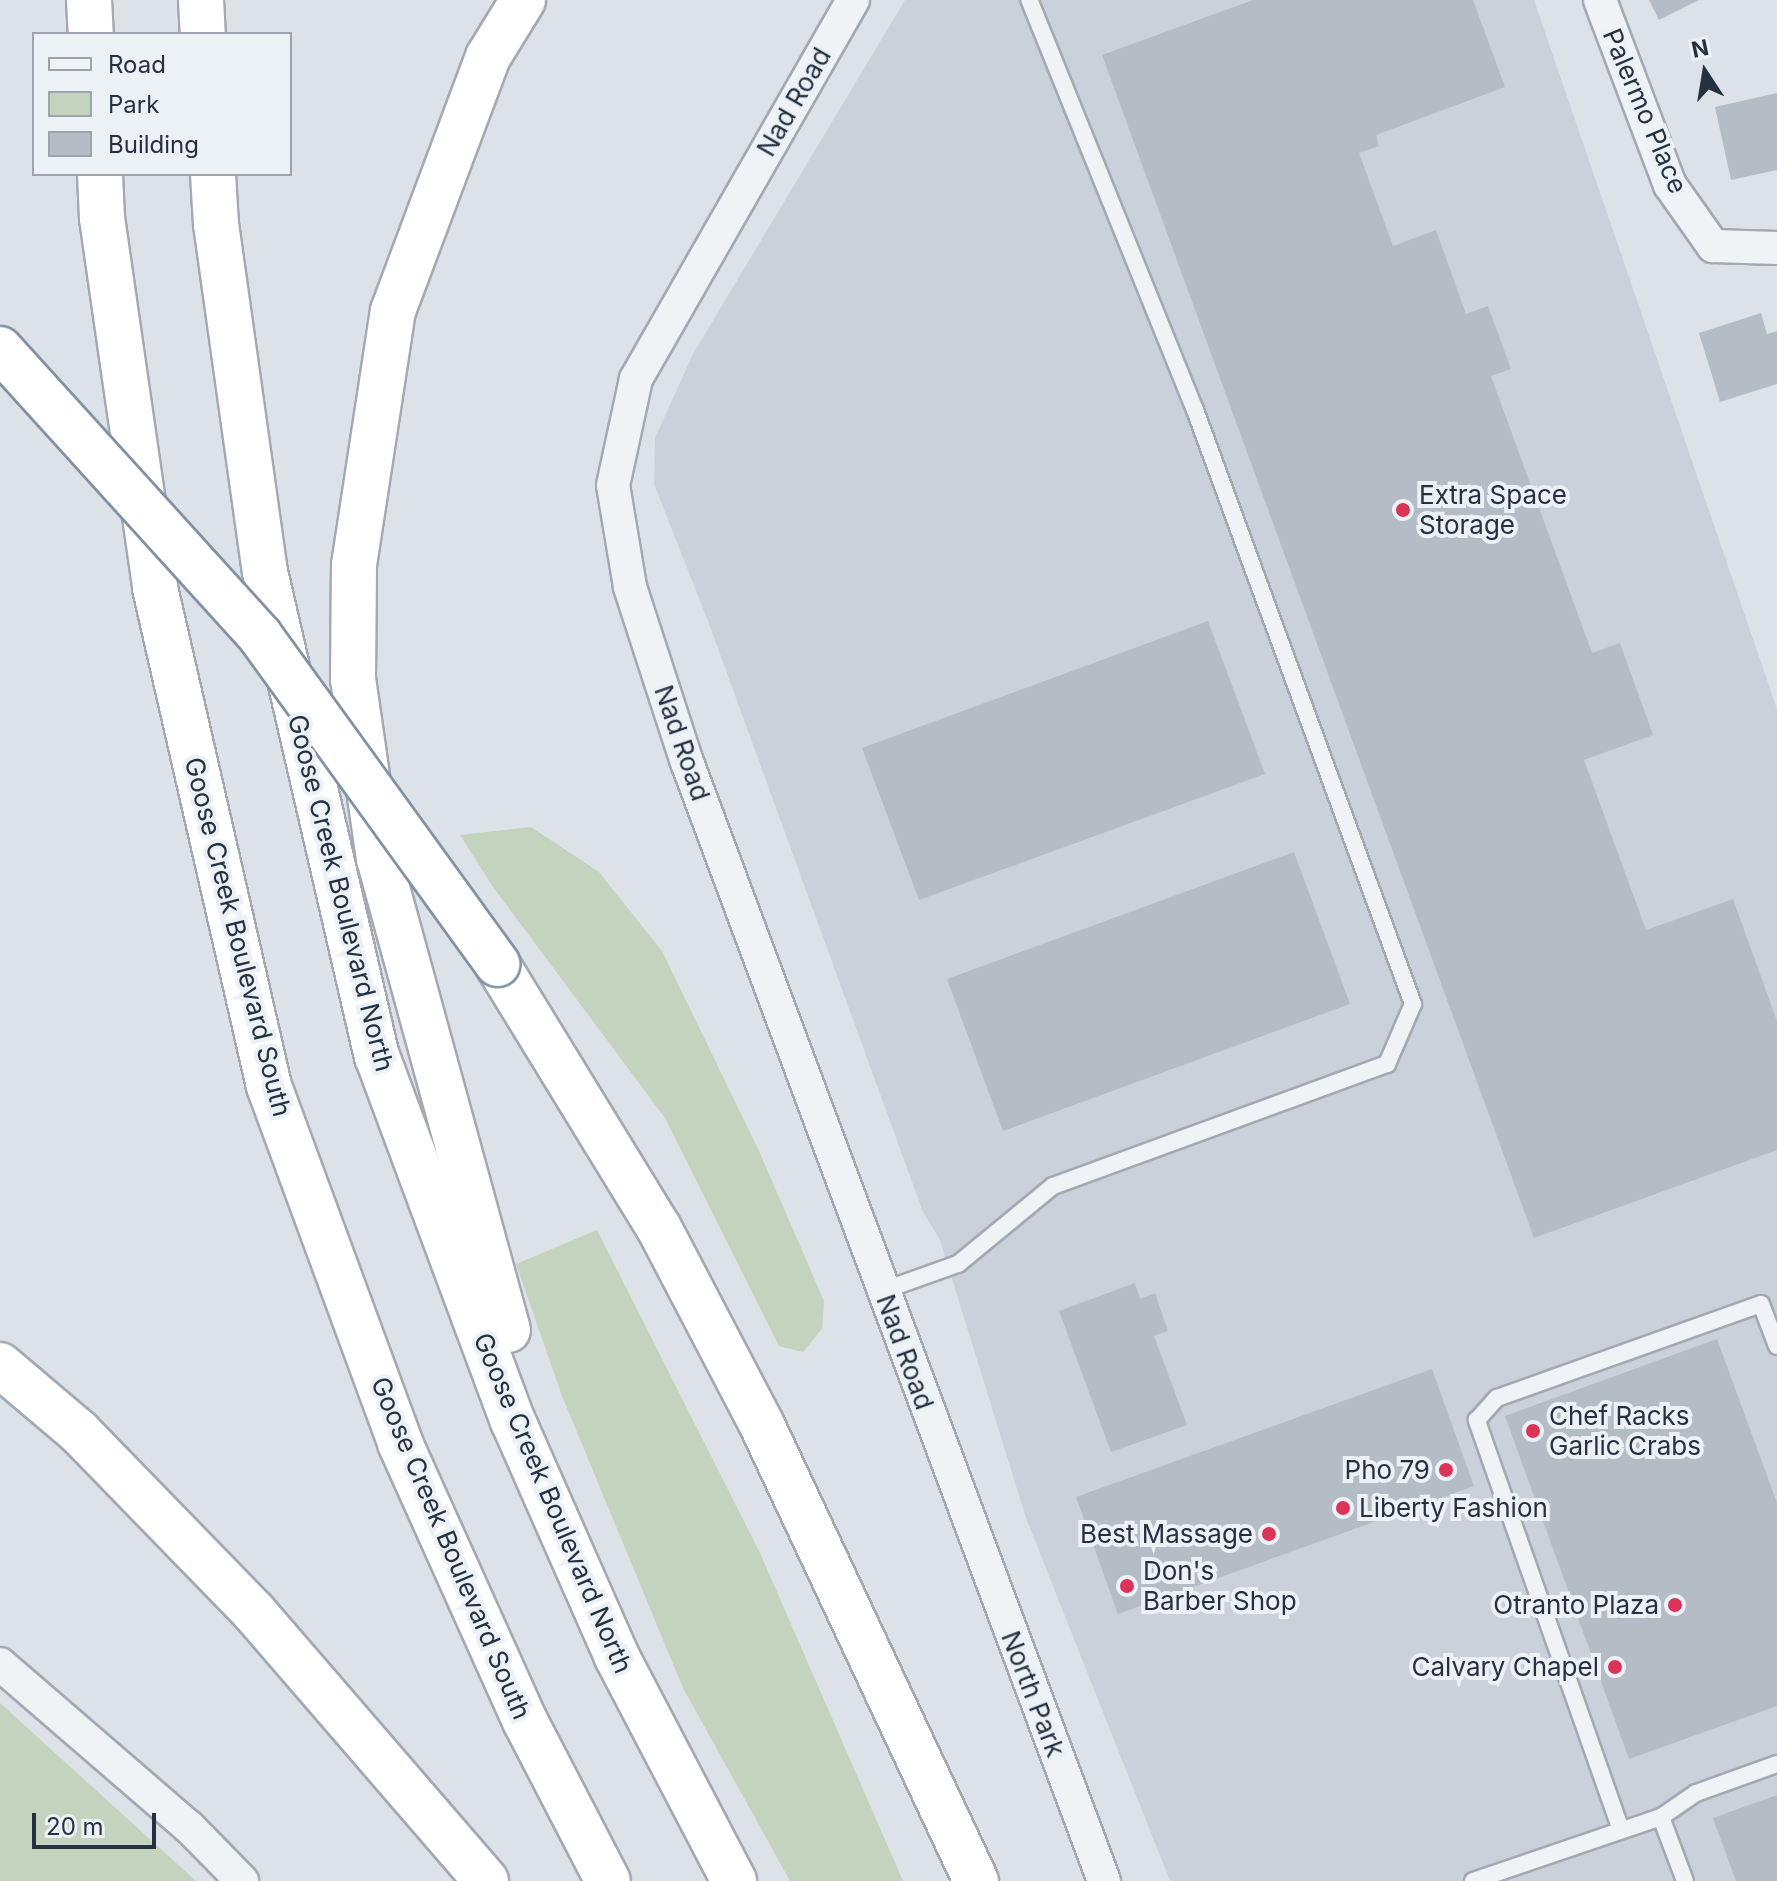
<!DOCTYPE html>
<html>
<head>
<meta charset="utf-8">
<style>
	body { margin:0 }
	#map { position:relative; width:1777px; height:1881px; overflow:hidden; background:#dde2e9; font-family:Inter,sans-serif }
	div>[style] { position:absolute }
	.built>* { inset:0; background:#cbd1db }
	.green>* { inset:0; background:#c4d3bd }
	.building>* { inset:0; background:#b4bcc6 }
	.roads { filter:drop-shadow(2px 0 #a2a9b3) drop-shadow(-2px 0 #a2a9b3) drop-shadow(0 2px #a2a9b3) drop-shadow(0 -2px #a2a9b3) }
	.service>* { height:16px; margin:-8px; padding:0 8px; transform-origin:8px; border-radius:8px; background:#f0f3f6 }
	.minor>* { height:32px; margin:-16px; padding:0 16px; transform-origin:16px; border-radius:16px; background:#f0f3f6 }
	.trunk>* { height:44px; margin:-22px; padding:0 22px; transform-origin:22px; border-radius:22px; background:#fff }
	.bridges { filter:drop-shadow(2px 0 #8391a1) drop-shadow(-2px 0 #8391a1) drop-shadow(0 2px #8391a1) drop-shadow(0 -2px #8391a1) }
	.trunk-bridge>* { height:44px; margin:-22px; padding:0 22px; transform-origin:22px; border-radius:22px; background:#fff }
	.dots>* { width:22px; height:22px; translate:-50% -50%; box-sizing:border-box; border:4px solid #ecf1f6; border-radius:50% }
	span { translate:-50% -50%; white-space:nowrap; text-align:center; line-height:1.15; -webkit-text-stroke:8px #ecf1f6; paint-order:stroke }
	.street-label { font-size:26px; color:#253141 }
	.poi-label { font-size:26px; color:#253141 }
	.left { translate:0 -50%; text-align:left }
	.right { translate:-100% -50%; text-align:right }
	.legend { position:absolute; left:32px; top:32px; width:260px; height:144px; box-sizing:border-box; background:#ecf1f6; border:2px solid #9ca4ae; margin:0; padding:10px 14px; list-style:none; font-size:24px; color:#253141 }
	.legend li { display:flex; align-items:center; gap:16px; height:40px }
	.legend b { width:40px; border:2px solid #9ca4ae }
	.north { position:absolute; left:1665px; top:32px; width:80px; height:80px; -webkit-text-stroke:6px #ecf1f6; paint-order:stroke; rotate:348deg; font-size:22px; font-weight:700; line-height:32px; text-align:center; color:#253141 }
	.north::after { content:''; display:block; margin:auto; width:28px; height:36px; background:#253141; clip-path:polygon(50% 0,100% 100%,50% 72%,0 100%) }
	.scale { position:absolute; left:32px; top:1813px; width:124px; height:36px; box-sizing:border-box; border:4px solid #253141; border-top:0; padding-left:10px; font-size:24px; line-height:28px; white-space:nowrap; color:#253141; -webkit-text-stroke:6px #ecf1f6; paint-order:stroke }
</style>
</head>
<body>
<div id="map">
	<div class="built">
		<i style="clip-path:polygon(905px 0,1534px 0,1777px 709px,1777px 1881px,1170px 1881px,1026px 1518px,940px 1240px,923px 1212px,708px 621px,654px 484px,655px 438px,693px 354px)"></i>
	</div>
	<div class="green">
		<i style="clip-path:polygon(531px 827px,599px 872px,662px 951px,759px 1151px,824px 1301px,822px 1329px,803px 1352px,779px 1346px,665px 1118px,493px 887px,460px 835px)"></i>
		<i style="clip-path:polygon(597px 1230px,760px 1553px,903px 1881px,790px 1881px,683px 1688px,562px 1396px,516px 1264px)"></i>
		<i style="clip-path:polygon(0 1703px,196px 1881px,0 1881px)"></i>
	</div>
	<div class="building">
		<i style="clip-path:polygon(1253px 0,1473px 0,1505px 87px,1376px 135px,1379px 146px,1359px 153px,1393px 246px,1436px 230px,1466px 314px,1488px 306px,1511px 369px,1491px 376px,1592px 653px,1620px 643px,1653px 735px,1584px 760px,1646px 930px,1733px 899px,1777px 1021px,1777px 1150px,1534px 1238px,1102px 55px)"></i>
		<i style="clip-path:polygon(1649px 0,1699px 0,1659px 20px)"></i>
		<i style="clip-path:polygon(1777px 93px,1777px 170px,1731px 180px,1715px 107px)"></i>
		<i style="clip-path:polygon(1761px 313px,1767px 334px,1777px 331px,1777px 384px,1720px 402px,1699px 333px)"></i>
		<i style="clip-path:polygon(1208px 621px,1265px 774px,919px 900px,862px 748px)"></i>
		<i style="clip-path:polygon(1294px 852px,1350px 1004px,1003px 1131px,947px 979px)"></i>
		<i style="clip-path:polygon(1135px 1283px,1140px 1299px,1155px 1293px,1168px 1331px,1154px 1336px,1187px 1425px,1111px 1452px,1059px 1311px)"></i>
		<i style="clip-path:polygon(1717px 1339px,1777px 1503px,1777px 1706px,1629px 1759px,1505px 1416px)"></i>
		<i style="clip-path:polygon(1432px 1369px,1474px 1486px,1118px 1614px,1076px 1497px)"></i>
		<i style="clip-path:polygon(1777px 1795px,1777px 1881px,1736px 1881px,1713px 1818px)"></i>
	</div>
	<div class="roads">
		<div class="service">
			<i style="left:882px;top:1291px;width:81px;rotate:-19.6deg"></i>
			<i style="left:958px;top:1264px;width:123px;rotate:-39.4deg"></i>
			<i style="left:1053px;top:1186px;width:356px;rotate:-20.1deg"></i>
			<i style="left:1387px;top:1064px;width:65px;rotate:-66.6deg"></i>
			<i style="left:1413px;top:1004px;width:633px;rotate:-110.15deg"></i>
			<i style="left:1195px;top:410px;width:442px;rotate:-112deg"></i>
			<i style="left:1621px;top:1830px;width:435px;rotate:-109.4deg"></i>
			<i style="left:1477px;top:1420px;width:30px;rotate:-48deg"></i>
			<i style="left:1497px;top:1398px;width:280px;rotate:-19.6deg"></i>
			<i style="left:1761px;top:1304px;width:45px;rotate:69.1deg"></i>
			<i style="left:1473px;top:1881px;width:199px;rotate:-18.8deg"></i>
			<i style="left:1685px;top:1881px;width:68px;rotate:-110.6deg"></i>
			<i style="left:1661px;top:1817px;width:42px;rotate:-34.4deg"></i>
			<i style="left:1696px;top:1793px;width:86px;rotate:-19.7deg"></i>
		</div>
		<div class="minor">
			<i style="left:853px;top:0;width:437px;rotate:119.8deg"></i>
			<i style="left:636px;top:379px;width:108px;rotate:102.2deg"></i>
			<i style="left:613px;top:485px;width:103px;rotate:80.5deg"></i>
			<i style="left:630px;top:587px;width:184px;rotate:72deg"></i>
			<i style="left:687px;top:762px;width:1194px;rotate:69.56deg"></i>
			<i style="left:1600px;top:0;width:198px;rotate:69.3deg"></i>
			<i style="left:1670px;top:185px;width:75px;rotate:54.8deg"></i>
			<i style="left:1713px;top:246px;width:64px;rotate:1.8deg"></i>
			<i style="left:0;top:1664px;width:250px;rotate:40.8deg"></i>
			<i style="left:189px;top:1827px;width:76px;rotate:45.5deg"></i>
		</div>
		<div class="trunk">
			<i style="left:89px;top:0;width:34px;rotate:87deg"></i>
			<i style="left:201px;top:0;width:34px;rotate:87deg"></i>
			<i style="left:100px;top:174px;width:44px;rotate:87.4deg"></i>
			<i style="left:102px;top:218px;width:374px;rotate:81.8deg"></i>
			<i style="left:155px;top:588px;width:511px;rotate:77.11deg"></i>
			<i style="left:269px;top:1086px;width:380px;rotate:69.8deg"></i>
			<i style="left:400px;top:1443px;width:305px;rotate:65.8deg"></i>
			<i style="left:525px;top:1721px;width:180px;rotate:62.6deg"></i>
			<i style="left:213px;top:174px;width:50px;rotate:86.6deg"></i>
			<i style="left:216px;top:224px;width:351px;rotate:82deg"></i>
			<i style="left:265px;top:572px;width:497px;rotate:77deg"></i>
			<i style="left:377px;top:1056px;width:390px;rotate:69.6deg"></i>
			<i style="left:513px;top:1421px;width:258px;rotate:66.2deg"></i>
			<i style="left:617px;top:1657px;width:253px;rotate:62.4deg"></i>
			<i style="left:497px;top:964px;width:310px;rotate:58.5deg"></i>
			<i style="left:659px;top:1228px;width:220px;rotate:62.4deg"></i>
			<i style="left:761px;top:1423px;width:506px;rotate:64.85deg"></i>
			<i style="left:508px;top:1330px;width:488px;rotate:-105.3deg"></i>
			<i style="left:379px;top:859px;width:182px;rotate:-98.2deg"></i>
			<i style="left:353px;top:679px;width:114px;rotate:-89.5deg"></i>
			<i style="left:354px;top:565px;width:257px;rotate:-81.3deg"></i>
			<i style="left:393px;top:311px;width:271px;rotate:-69.5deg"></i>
			<i style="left:488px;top:57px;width:67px;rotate:-58.4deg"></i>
			<i style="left:0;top:1365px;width:104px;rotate:40.3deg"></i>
			<i style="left:79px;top:1432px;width:251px;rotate:45.8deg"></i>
			<i style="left:254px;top:1612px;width:355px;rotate:49.2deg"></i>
		</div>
	</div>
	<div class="bridges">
		<div class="trunk-bridge">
			<i style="left:0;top:349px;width:387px;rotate:47.8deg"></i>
			<i style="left:260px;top:636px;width:405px;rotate:54.1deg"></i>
		</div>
	</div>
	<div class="dots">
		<i style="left:1403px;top:510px;background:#dc3358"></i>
		<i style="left:1533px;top:1431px;background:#dc3358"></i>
		<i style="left:1446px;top:1470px;background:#dc3358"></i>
		<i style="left:1343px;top:1508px;background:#dc3358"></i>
		<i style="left:1269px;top:1534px;background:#dc3358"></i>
		<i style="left:1127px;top:1586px;background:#dc3358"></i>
		<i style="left:1675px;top:1605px;background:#dc3358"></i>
		<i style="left:1615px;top:1667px;background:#dc3358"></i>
	</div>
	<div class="street-label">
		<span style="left:794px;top:102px;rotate:-60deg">Nad Road</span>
		<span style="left:1645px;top:111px;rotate:67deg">Palermo Place</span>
		<span style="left:682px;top:743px;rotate:71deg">Nad Road</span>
		<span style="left:341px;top:893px;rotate:76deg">Goose Creek Boulevard North</span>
		<span style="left:238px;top:937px;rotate:76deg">Goose Creek Boulevard South</span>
		<span style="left:905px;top:1352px;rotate:70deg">Nad Road</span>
		<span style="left:553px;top:1503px;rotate:67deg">Goose Creek Boulevard North</span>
		<span style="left:451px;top:1548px;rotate:67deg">Goose Creek Boulevard South</span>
		<span style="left:1033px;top:1694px;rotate:69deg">North Park</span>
	</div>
	<div class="poi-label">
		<span class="left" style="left:1419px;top:510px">Extra Space<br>Storage</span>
		<span class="left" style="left:1549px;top:1431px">Chef Racks<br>Garlic Crabs</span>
		<span class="right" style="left:1430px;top:1470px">Pho 79</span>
		<span class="left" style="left:1359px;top:1508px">Liberty Fashion</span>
		<span class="right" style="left:1253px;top:1534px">Best Massage</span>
		<span class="left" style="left:1143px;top:1586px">Don's<br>Barber Shop</span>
		<span class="right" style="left:1659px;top:1605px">Otranto Plaza</span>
		<span class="right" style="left:1599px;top:1667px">Calvary Chapel</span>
	</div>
	<ul class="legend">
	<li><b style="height:10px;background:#f0f3f6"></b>Road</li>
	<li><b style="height:22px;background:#c4d3bd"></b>Park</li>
	<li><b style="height:22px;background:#b4bcc6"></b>Building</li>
	</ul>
	<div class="north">N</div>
	<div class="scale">20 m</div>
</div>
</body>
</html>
